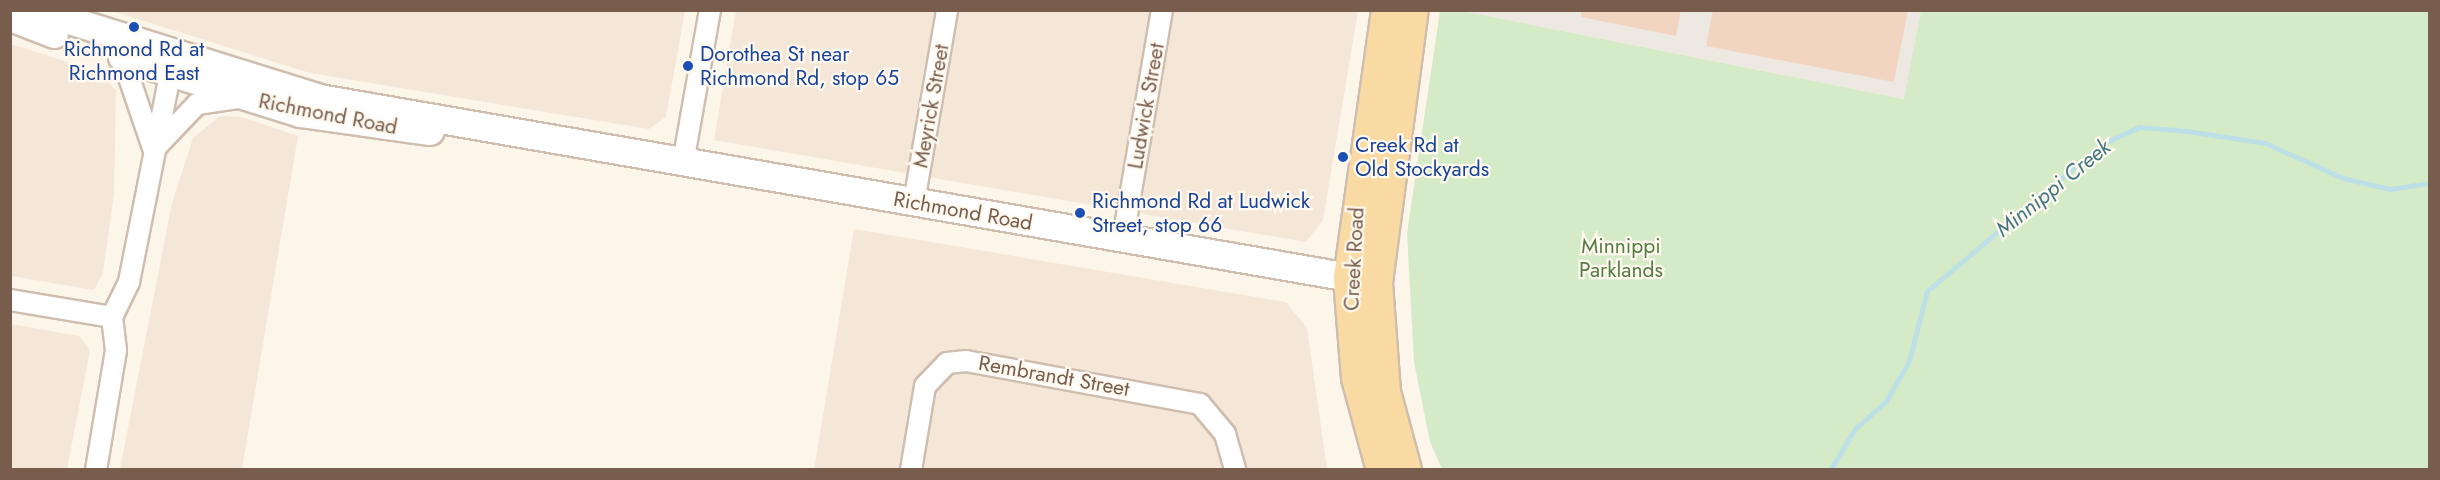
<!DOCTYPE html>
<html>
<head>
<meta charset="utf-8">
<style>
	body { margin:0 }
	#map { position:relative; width:2440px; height:480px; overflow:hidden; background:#fcf5ea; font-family:Jost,sans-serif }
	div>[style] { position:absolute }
	.residential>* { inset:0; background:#f4e7d8 }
	.industrial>* { inset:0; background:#eee8e2 }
	.green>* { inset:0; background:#d5ebc7 }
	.stream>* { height:5px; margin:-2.5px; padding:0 2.5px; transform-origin:2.5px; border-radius:2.5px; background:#bde0e7 }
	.building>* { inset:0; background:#f2d5c1 }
	.path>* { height:3px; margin-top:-1.5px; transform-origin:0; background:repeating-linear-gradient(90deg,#d7b8a4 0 1.5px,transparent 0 6px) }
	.roads { filter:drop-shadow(2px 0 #cfbdae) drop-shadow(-2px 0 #cfbdae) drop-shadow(0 2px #cfbdae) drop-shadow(0 -2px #cfbdae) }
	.street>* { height:20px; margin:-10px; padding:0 10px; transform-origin:10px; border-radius:10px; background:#fff }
	.secondary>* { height:27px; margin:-13.5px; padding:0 13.5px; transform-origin:13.5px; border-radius:13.5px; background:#fff }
	.primary>* { height:30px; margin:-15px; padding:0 15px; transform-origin:15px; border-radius:15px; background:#fadaa3 }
	.dots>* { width:16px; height:16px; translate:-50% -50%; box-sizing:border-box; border:3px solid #fff9f0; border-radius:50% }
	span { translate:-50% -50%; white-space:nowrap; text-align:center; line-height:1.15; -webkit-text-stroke:4.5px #fff9f0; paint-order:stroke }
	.transit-label { font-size:21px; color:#164399 }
	.left { translate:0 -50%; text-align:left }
	.street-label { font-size:21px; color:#785c4c }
	.park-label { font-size:21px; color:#547d44 }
	.water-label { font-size:22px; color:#437883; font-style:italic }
	.frame { position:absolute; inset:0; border:12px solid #785c4c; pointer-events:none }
</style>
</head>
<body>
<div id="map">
	<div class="residential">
		<i style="clip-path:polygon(112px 11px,685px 10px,685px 11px,666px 117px,649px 129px,310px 73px)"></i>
		<i style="clip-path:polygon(736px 11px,1358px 11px,1323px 220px,1306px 242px,714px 140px)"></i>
		<i style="clip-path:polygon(11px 44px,98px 72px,116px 90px,114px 193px,103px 273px,94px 290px,11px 276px)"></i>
		<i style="clip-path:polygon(220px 116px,241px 117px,298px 136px,242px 469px,120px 469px,172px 203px,193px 138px)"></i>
		<i style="clip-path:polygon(854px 229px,1286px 302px,1307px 328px,1327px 469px,814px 470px)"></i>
		<i style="clip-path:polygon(11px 324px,79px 336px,90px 350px,67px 469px,11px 469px)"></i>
	</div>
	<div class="industrial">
		<i style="clip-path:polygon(1463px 11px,1921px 11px,1905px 99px)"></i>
	</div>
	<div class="green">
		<i style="clip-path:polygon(1440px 11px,1463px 11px,1904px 99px,1921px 11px,2429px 11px,2429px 469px,1442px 469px,1430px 442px,1414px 362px,1407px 233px)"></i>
	</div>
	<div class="stream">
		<i style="left:1830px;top:470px;width:48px;rotate:-58.6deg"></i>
		<i style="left:1855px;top:429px;width:42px;rotate:-42.1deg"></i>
		<i style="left:1886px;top:401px;width:46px;rotate:-60.1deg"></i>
		<i style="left:1909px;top:361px;width:72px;rotate:-75.6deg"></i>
		<i style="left:1927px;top:291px;width:229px;rotate:-40deg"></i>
		<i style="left:2102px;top:144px;width:41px;rotate:-24.7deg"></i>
		<i style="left:2139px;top:127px;width:48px;rotate:4.8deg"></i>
		<i style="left:2187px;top:131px;width:79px;rotate:8.7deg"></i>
		<i style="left:2265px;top:143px;width:85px;rotate:24.2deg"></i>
		<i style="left:2343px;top:178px;width:48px;rotate:13.2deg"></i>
		<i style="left:2390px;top:189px;width:40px;rotate:-8.5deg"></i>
	</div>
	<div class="building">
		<i style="clip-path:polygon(1581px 10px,1681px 10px,1676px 36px,1581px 17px)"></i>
		<i style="clip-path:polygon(1713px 10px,1908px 10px,1894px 82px,1706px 46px)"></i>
	</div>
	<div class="path">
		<i style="left:2109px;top:10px;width:3px"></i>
	</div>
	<div class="roads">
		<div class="street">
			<i style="left:122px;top:57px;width:96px;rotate:71.2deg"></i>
			<i style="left:155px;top:148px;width:61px;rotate:-46.3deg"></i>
			<i style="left:197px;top:104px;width:41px;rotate:-8.3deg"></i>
			<i style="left:683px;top:163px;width:155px;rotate:-80deg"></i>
			<i style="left:914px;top:202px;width:195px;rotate:-80.2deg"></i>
			<i style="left:1123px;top:238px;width:231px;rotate:-80.3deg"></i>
			<i style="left:10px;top:300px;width:103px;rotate:9.5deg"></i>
			<i style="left:96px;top:470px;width:122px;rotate:-80.5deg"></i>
			<i style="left:116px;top:350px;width:33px;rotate:-97deg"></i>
			<i style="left:112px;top:317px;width:39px;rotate:-64deg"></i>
			<i style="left:129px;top:282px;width:227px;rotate:-78.8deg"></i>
			<i style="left:911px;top:470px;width:85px;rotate:-80.5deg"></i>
			<i style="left:925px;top:386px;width:32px;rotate:-46deg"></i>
			<i style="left:947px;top:363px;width:19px;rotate:-6deg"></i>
			<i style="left:966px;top:361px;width:238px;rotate:10.4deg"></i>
			<i style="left:1200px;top:404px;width:39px;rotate:50deg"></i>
			<i style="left:1225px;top:434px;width:37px;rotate:74deg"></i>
		</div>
		<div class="secondary">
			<i style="left:37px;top:10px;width:295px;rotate:17.3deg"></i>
			<i style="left:319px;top:98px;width:1069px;rotate:9.86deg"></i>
			<i style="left:10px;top:17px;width:47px;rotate:21.1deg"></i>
			<i style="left:122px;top:57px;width:187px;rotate:17.5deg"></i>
			<i style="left:300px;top:113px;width:131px;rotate:7.9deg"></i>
		</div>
		<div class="primary">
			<i style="left:1382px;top:470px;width:95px;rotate:-105.2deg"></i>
			<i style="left:1357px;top:378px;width:100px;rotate:-94.6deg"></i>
			<i style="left:1349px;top:278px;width:271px;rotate:-81.9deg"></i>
			<i style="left:1406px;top:470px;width:81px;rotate:-105.1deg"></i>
			<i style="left:1385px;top:392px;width:110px;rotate:-94.2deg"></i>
			<i style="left:1377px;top:282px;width:274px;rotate:-82.5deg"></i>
		</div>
	</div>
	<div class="dots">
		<i style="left:134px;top:27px;background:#1a4fb4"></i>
		<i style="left:688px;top:66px;background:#1a4fb4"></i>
		<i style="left:1343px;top:157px;background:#1a4fb4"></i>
		<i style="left:1080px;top:213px;background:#1a4fb4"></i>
	</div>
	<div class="transit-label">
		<span style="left:134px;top:61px">Richmond Rd at<br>Richmond East</span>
		<span class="left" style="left:700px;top:66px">Dorothea St near<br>Richmond Rd, stop 65</span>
		<span class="left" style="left:1355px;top:157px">Creek Rd at<br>Old Stockyards</span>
		<span class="left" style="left:1092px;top:213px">Richmond Rd at Ludwick<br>Street, stop 66</span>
	</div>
	<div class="street-label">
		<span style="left:931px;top:106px;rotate:-80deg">Meyrick Street</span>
		<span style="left:1146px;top:106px;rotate:-80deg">Ludwick Street</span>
		<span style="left:328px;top:114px;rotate:11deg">Richmond Road</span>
		<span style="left:963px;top:211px;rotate:10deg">Richmond Road</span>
		<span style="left:1354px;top:259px;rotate:-87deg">Creek Road</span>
		<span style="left:1054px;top:376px;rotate:10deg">Rembrandt Street</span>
	</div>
	<div class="park-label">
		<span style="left:1621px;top:258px">Minnippi<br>Parklands</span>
	</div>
	<div class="water-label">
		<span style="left:2053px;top:188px;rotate:-39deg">Minnippi Creek</span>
	</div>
	<div class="frame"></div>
</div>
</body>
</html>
